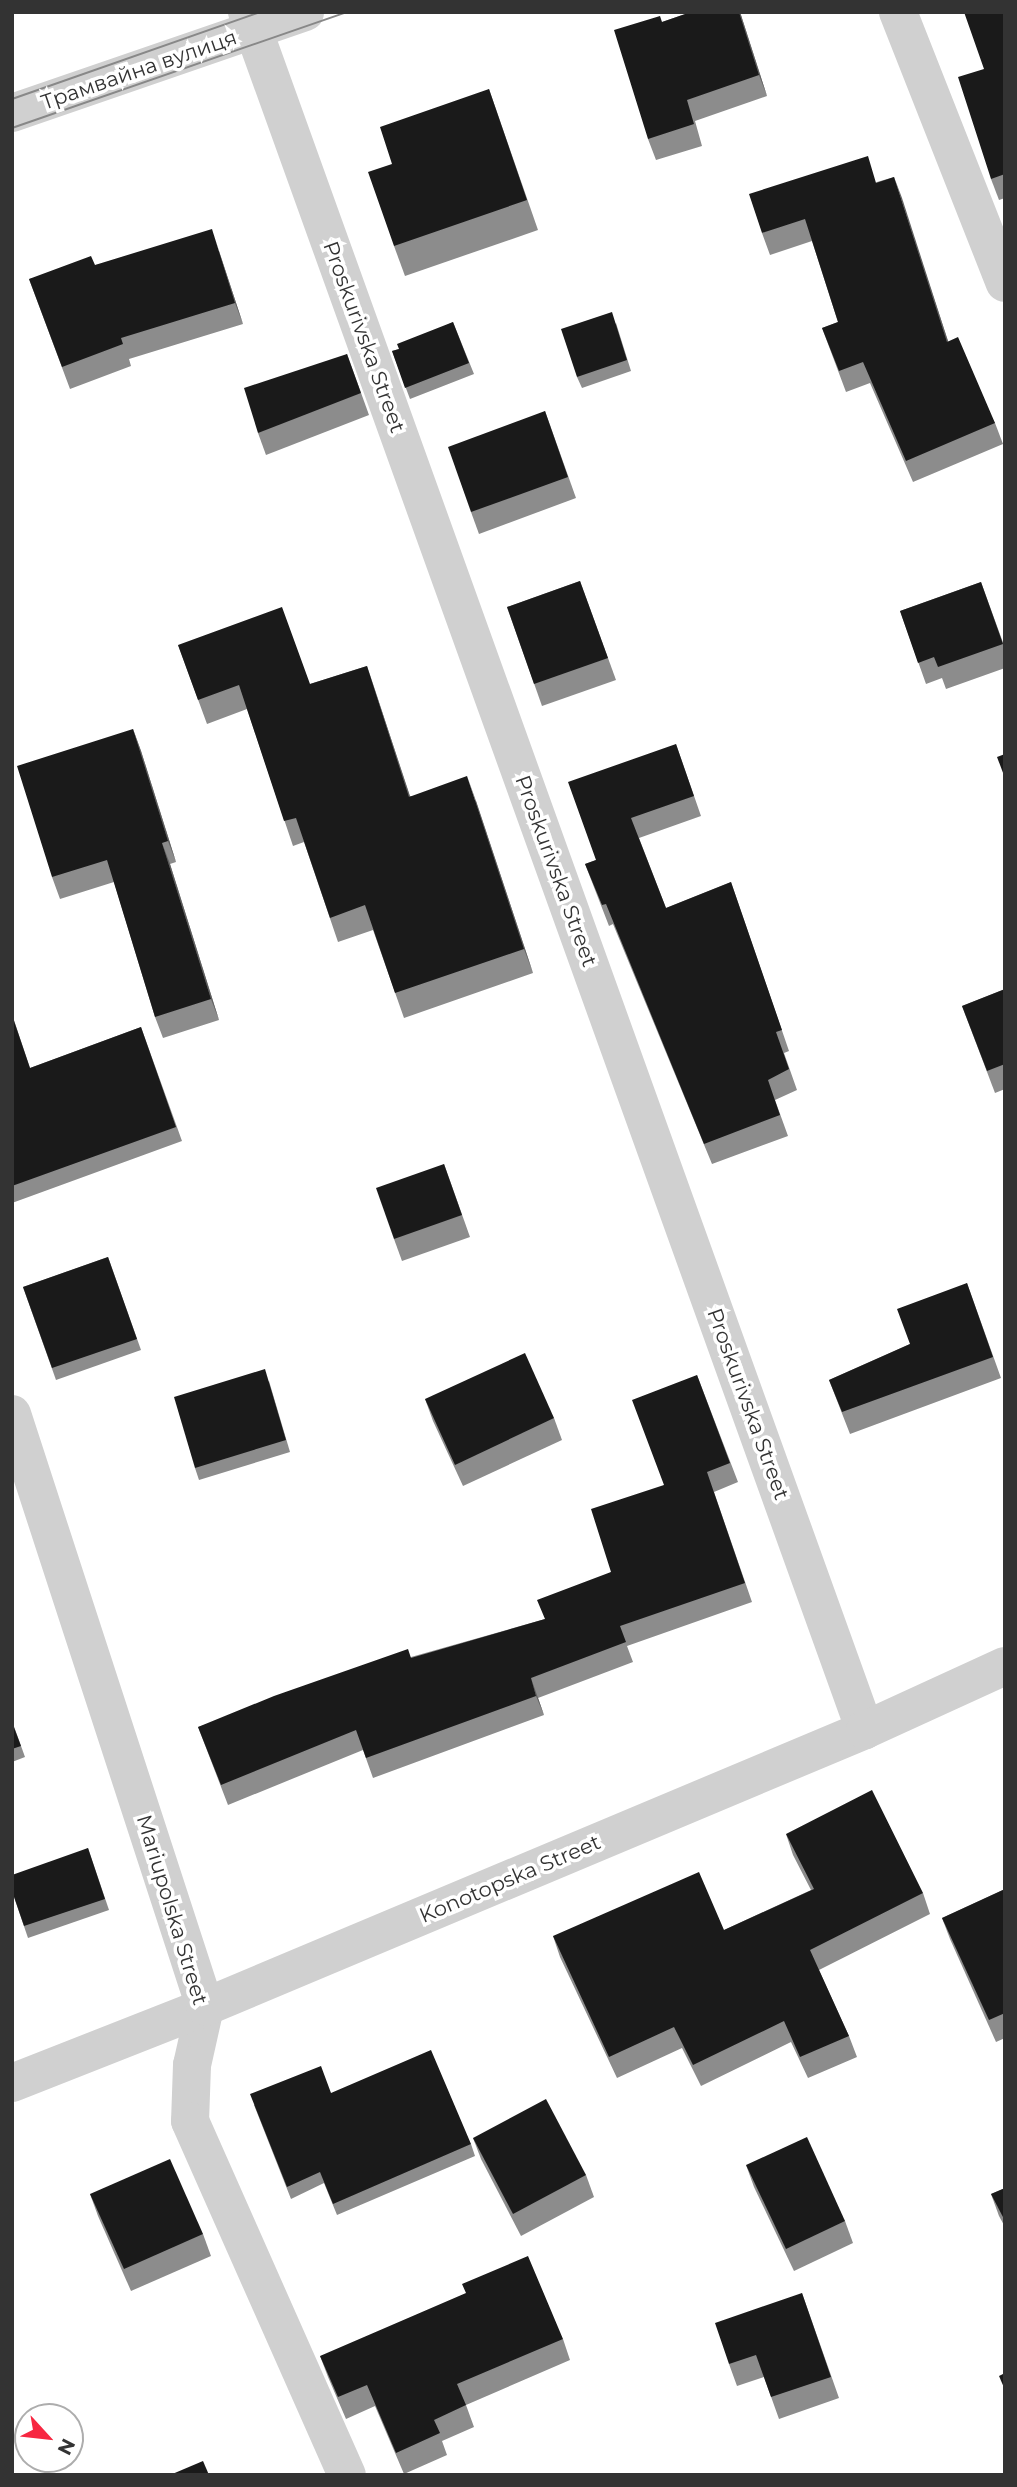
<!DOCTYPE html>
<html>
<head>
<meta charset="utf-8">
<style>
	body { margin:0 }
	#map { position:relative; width:1017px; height:2487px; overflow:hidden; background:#fff; font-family:Montserrat,sans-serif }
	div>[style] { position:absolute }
	.minor>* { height:38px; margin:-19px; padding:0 19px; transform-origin:19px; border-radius:19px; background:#d0d0d0 }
	.tram>* { height:2px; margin:-1px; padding:0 1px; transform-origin:1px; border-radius:1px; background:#888 }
	.wall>* { inset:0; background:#8c8c8c }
	.shaded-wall>* { inset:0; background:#5f5f5f }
	.building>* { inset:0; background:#1a1a1a }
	span { translate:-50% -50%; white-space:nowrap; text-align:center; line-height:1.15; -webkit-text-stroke:7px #fff; paint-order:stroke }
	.street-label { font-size:21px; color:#333 }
	.frame { position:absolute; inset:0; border:14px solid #333; pointer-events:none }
	.north { position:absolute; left:14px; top:2403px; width:70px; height:70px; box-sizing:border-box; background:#fff; border:2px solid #adadad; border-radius:50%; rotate:117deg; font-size:19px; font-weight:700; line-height:28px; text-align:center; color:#333 }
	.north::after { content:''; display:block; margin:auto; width:24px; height:32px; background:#f72741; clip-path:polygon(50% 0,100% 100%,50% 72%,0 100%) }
</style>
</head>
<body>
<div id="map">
	<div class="minor">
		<i style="left:247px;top:12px;width:1826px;rotate:70.22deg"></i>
		<i style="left:898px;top:12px;width:291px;rotate:68.5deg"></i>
		<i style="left:12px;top:113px;width:310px;rotate:-19deg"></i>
		<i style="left:12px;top:1414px;width:624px;rotate:71.97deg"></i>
		<i style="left:205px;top:2007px;width:59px;rotate:102.6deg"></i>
		<i style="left:192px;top:2065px;width:56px;rotate:92deg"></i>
		<i style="left:190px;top:2121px;width:387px;rotate:66.1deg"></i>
		<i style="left:12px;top:2083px;width:207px;rotate:-21.5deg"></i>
		<i style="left:205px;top:2007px;width:716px;rotate:-22.77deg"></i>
		<i style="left:865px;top:1730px;width:154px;rotate:-24.6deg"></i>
	</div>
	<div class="tram">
		<i style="left:12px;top:99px;width:263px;rotate:-19.3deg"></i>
		<i style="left:12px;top:128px;width:355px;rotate:-19.1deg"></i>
	</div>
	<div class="wall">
		<i style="clip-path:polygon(691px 12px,740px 12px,767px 96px,695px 121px,702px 146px,656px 160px,648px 139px,662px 22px)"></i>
		<i style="clip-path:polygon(1005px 12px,1005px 198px,999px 200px,991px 179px)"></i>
		<i style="clip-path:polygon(489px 89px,538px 230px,405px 276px,394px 246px,392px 164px)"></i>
		<i style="clip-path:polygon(894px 177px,948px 341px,995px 423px,1003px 444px,913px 482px,870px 383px,846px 392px,822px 328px,838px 322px,812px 241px,770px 255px,762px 233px,877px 182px)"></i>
		<i style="clip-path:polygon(219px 251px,243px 324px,129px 359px,131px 366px,70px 389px,29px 279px,95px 265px)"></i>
		<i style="clip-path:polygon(453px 322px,474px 374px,410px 399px,392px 351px,399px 349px)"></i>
		<i style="clip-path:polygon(616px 323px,631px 371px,582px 388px,577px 377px)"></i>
		<i style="clip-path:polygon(347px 354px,369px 415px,266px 455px,258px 433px)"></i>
		<i style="clip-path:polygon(545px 411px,576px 498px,479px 534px,471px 512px)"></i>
		<i style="clip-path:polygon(580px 581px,616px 680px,542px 706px,507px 607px)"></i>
		<i style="clip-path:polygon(981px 582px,1005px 648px,1005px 668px,946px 689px,942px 678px,926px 684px,900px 611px)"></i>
		<i style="clip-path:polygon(178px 645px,310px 684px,367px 666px,410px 796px,476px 801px,533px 973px,404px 1018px,373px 930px,338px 942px,304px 842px,293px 846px,247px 709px,207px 724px)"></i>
		<i style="clip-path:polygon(133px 729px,141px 751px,176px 862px,170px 864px,219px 1020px,163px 1038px,155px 1017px,114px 882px,60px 899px,52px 877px)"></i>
		<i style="clip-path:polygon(676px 744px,701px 816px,639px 838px,666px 908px,731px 882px,789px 1051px,784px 1053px,797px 1090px,775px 1100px,788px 1136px,712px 1164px,613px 924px,609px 926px,585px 864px,596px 860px)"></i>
		<i style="clip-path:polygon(1005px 989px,1005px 1089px,995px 1093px,962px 1006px)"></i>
		<i style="clip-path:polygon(12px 1014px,30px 1068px,141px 1027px,182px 1141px,12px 1203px)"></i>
		<i style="clip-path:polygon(444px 1164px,470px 1237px,402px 1261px,394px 1239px)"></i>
		<i style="clip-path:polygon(108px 1257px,141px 1350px,56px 1380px,23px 1287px)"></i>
		<i style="clip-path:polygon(967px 1283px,1001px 1378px,850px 1434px,829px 1380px,910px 1344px)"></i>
		<i style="clip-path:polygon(697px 1375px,738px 1482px,714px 1492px,752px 1602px,627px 1646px,633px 1662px,538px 1698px,544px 1715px,373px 1778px,363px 1750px,228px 1805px,198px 1727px,411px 1657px,545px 1619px,611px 1572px,664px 1485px)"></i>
		<i style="clip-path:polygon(269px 1381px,290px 1452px,199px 1480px,195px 1468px)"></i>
		<i style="clip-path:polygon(425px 1399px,554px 1418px,562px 1440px,463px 1486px,433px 1421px)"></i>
		<i style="clip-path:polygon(12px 1721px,25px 1757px,12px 1762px)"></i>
		<i style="clip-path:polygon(786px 1834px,923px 1893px,930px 1914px,819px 1970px,849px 2036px,857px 2057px,808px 2078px,791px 2042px,701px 2086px,682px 2048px,617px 2078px,560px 1957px,553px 1936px,724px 1930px,811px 1890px,793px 1855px)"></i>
		<i style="clip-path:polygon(88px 1848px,109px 1910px,28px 1938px,12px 1891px)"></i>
		<i style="clip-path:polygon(1005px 1889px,1005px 2038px,996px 2042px,950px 1939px,942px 1918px)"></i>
		<i style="clip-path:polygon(331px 2093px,471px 2144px,475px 2156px,337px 2215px,324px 2183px,291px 2199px,254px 2105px)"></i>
		<i style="clip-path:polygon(473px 2138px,586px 2175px,594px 2197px,521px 2236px,481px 2159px)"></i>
		<i style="clip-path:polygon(746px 2165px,845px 2221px,853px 2243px,794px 2271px,754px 2187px)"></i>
		<i style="clip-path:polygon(1005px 2188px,1005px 2227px,999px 2216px,991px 2194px)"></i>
		<i style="clip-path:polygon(90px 2194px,203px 2234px,211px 2256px,131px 2291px,98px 2216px)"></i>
		<i style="clip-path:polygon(802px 2293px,839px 2398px,779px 2419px,764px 2377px,737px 2386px,729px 2364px)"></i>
		<i style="clip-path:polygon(563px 2339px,570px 2360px,466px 2405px,474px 2427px,442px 2441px,447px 2455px,404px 2474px,375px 2406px,346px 2419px,328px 2377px,320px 2356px)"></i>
	</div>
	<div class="shaded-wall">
		<i style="clip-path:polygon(739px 12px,740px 12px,767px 96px,759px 75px)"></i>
		<i style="clip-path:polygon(894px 177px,902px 198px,955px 363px,947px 342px)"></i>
		<i style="clip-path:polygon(212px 229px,219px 251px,243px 324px,235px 303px)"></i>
		<i style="clip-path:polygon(367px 666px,375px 690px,418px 821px,409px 797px)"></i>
		<i style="clip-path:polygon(133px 729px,141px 751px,176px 862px,168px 841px)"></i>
		<i style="clip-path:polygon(467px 776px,476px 801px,533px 973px,524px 949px)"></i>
		<i style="clip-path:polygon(162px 843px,170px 864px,219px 1020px,211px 999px)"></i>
		<i style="clip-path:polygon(531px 1678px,538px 1698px,544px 1715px,536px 1696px)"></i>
	</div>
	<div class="building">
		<i style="clip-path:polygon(691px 12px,739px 12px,759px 75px,687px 100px,694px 124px,648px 139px,614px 30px,660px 16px,662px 22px)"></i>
		<i style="clip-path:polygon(964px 12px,1005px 12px,1005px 174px,991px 179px,958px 77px,984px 69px)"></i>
		<i style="clip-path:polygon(489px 89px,527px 200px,394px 246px,368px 172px,392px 164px,380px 127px)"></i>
		<i style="clip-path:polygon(868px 156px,876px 183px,894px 177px,947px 342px,958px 337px,995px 423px,906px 461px,863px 362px,839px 371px,822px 328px,838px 322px,805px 219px,762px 233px,749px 194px)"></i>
		<i style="clip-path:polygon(212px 229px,235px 303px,121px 338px,123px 344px,62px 367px,29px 279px,91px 256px,95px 265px)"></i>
		<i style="clip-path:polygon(612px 312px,627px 360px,577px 377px,561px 329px)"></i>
		<i style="clip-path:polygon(453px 322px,469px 363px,405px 388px,392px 351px,399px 349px,397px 344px)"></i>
		<i style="clip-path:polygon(347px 354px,361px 393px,258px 433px,244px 388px)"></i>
		<i style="clip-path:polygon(545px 411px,568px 477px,471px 512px,448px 447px)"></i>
		<i style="clip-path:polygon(580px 581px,608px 658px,534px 684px,507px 607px)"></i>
		<i style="clip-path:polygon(981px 582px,1003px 644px,938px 667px,934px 657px,918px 663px,900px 611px)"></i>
		<i style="clip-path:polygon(282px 607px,310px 684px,367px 666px,409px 797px,467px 776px,524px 949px,395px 993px,365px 905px,330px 918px,296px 818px,284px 821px,239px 685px,198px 700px,178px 645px)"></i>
		<i style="clip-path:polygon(133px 729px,168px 841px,162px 843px,211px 999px,155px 1017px,107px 860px,52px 877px,17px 766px)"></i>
		<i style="clip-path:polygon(676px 744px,694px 796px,631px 818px,666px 908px,731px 882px,782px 1030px,776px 1032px,789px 1069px,768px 1080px,780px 1115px,704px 1144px,606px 904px,602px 905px,585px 864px,596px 860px,568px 782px)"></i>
		<i style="clip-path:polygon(1005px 754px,1005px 778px,997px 757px)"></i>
		<i style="clip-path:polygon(1005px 989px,1005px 1064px,987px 1071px,962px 1006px)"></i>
		<i style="clip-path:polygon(12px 1015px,30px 1068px,141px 1027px,176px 1127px,12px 1186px)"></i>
		<i style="clip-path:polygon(444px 1164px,462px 1215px,394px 1239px,376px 1188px)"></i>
		<i style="clip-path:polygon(108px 1257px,137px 1339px,52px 1368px,23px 1287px)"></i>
		<i style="clip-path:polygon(967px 1283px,993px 1357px,842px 1412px,829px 1380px,910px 1344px,897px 1309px)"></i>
		<i style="clip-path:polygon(525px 1353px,554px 1418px,455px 1465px,425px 1399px)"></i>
		<i style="clip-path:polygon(265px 1369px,286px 1440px,195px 1468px,174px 1397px)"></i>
		<i style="clip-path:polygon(697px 1375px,730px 1463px,707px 1472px,745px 1583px,620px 1626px,626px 1642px,531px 1678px,536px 1696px,366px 1758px,356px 1730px,221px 1785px,198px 1727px,274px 1696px,408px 1649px,411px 1658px,545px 1619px,537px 1600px,611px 1572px,591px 1509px,664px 1485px,632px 1400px)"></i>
		<i style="clip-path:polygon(12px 1722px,21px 1746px,12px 1749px)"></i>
		<i style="clip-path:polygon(872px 1790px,923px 1893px,810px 1950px,849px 2036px,800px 2057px,784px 2021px,693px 2065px,674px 2027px,609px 2057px,553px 1936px,699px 1872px,724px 1930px,814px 1889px,786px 1834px)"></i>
		<i style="clip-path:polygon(88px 1848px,105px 1899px,24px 1926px,12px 1891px,12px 1875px)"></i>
		<i style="clip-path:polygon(1005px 1889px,1005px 2013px,989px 2020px,942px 1918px)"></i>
		<i style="clip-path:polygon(431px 2050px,471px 2144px,333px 2204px,320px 2172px,287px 2187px,250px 2094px,321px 2066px,331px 2093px)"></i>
		<i style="clip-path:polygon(546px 2099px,586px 2175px,513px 2214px,473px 2138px)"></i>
		<i style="clip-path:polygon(807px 2137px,845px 2221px,786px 2249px,746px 2165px)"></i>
		<i style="clip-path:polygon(170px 2159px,203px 2234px,124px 2269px,90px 2194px)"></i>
		<i style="clip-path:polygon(1005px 2188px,1005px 2221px,991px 2194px)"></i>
		<i style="clip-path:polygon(528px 2256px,563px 2339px,457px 2384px,466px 2405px,434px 2420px,440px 2433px,396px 2453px,367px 2385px,338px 2397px,320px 2356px,466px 2293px,462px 2284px)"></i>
		<i style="clip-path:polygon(802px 2293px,831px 2377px,771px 2397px,756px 2355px,729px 2364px,715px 2323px)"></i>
		<i style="clip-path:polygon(1005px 2373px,1005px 2390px,999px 2376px)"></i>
		<i style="clip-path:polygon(203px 2461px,209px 2475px,170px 2475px)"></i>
	</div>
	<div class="street-label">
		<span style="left:139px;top:70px;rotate:-19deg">Трамвайна вулиця</span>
		<span style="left:364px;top:337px;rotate:70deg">Proskurivska Street</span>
		<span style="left:556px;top:871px;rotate:70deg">Proskurivska Street</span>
		<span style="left:748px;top:1404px;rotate:70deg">Proskurivska Street</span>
		<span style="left:510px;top:1879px;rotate:-23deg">Konotopska Street</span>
		<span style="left:172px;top:1910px;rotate:73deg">Mariupolska Street</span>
	</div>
	<div class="frame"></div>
	<div class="north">N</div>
</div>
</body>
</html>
